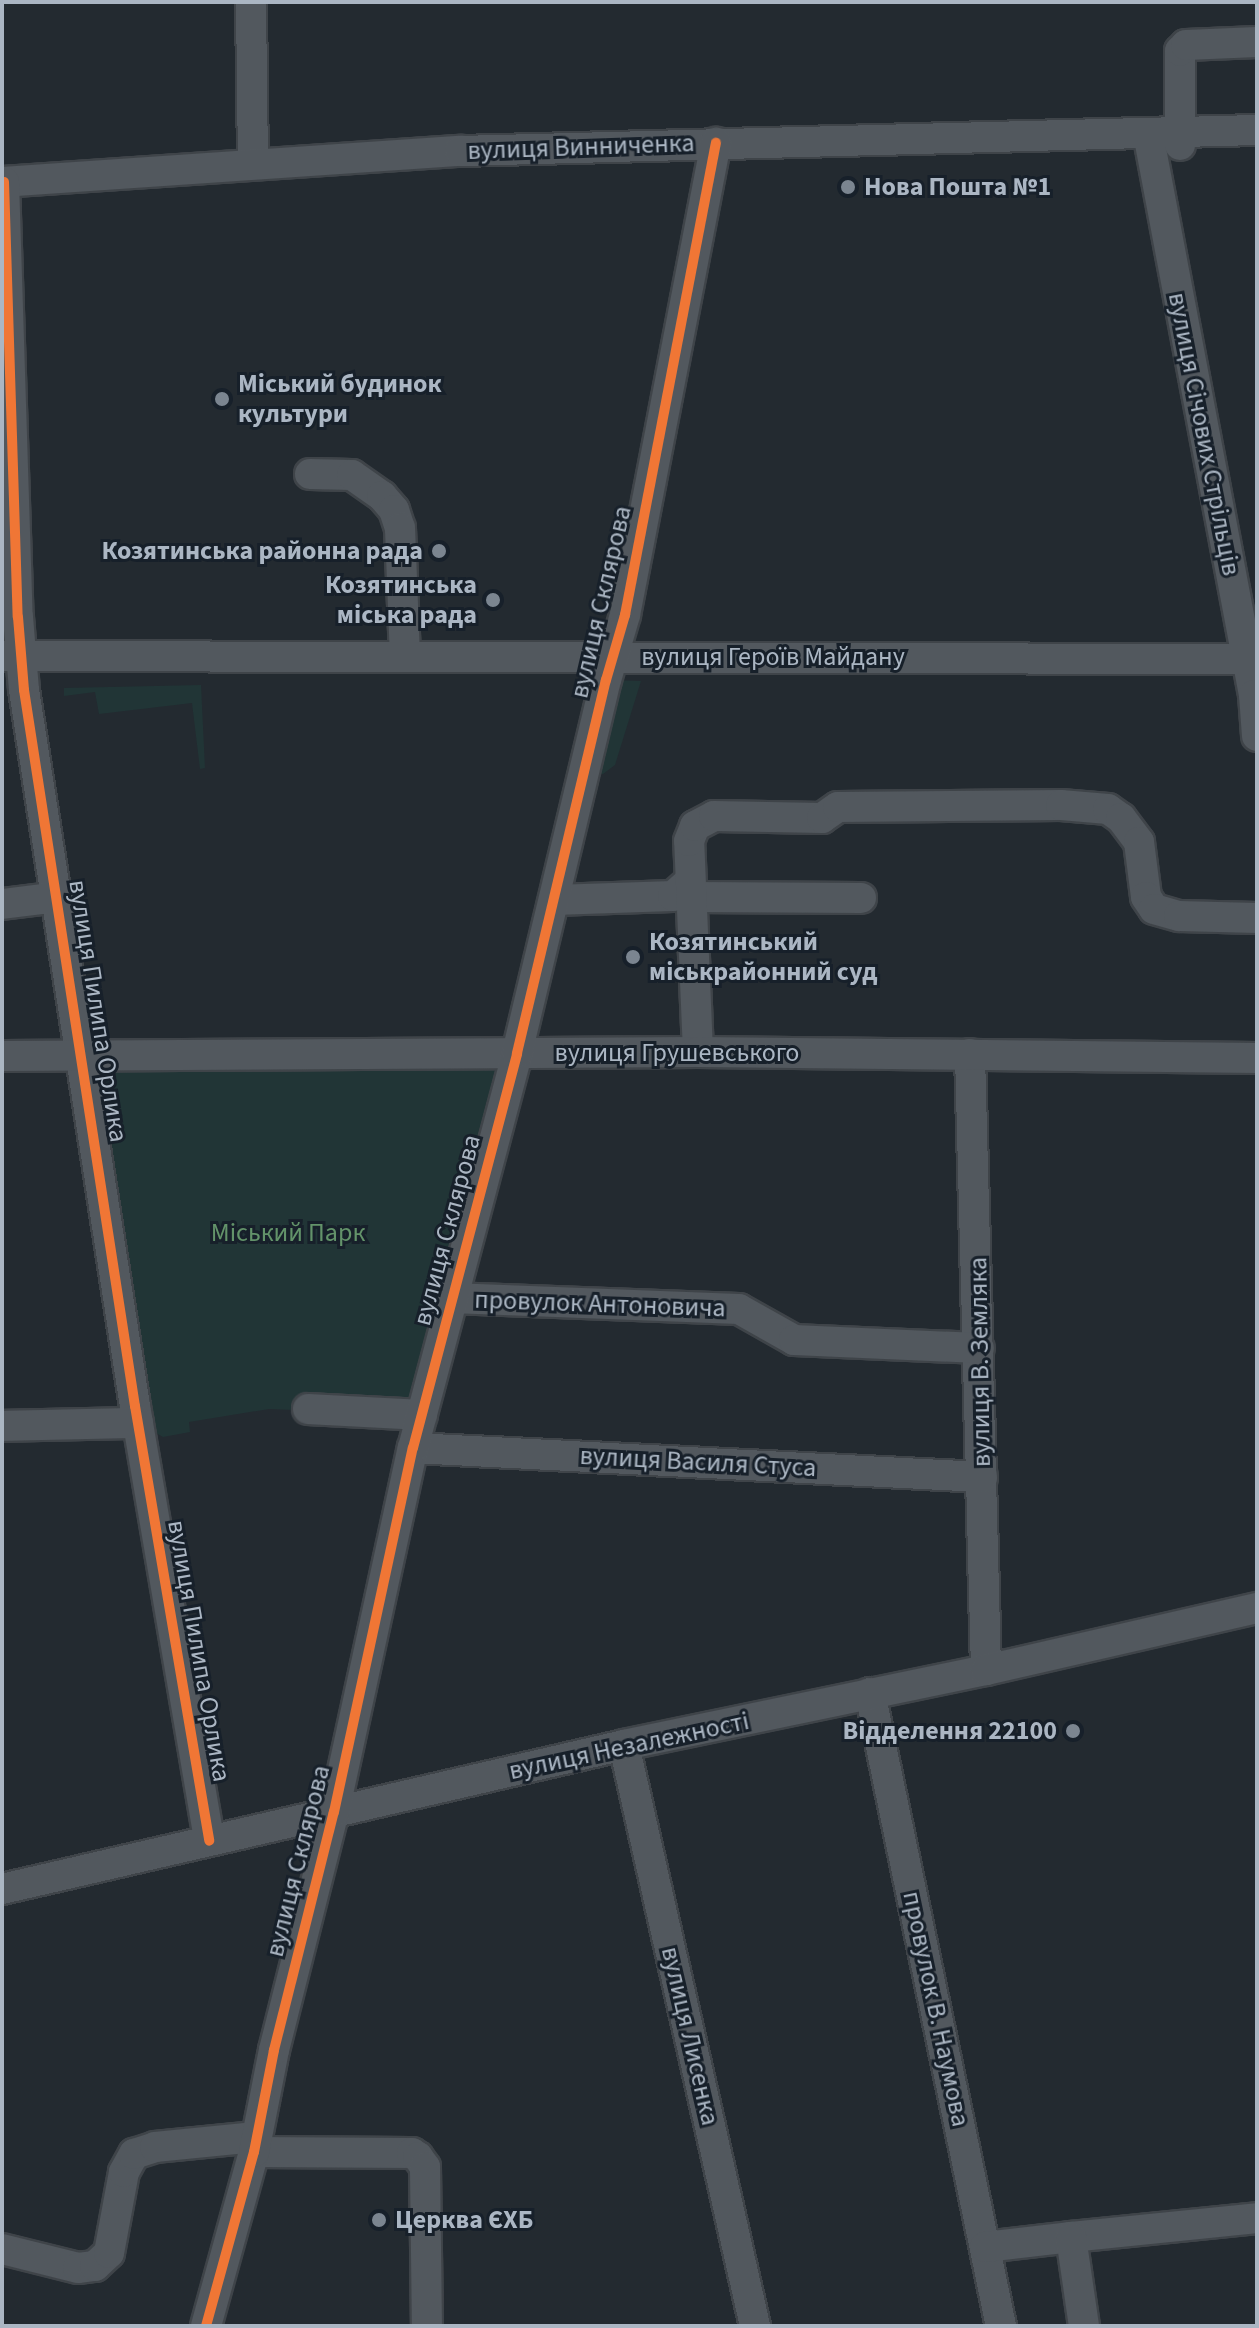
<!DOCTYPE html>
<html>
<head>
<meta charset="utf-8">
<style>
	body { margin:0 }
	#map { position:relative; width:1259px; height:2328px; overflow:hidden; background:#232a30; font-family:"Source Sans 3",sans-serif }
	div>[style] { position:absolute }
	.green>* { inset:0; background:#213536 }
	.roads { filter:drop-shadow(2px 0 #3f4449) drop-shadow(-2px 0 #3f4449) drop-shadow(0 2px #3f4449) drop-shadow(0 -2px #3f4449) }
	.minor>* { height:30px; margin:-15px; padding:0 15px; transform-origin:15px; border-radius:15px; background:#52585e }
	.cycleway>* { height:10px; margin:-5px; padding:0 5px; transform-origin:5px; border-radius:5px; background:#f07635 }
	.dots>* { width:22px; height:22px; translate:-50% -50%; box-sizing:border-box; border:4px solid #17202a; border-radius:50% }
	span { translate:-50% -50%; white-space:nowrap; text-align:center; line-height:1.15; -webkit-text-stroke:6px #17202a; paint-order:stroke }
	.street-label { font-size:26px; color:#abb6c3 }
	.poi-label { font-size:26px; color:#abb6c3; font-weight:700 }
	.left { translate:0 -50%; text-align:left }
	.right { translate:-100% -50%; text-align:right }
	.park-label { font-size:26px; color:#63936a }
	.frame { position:absolute; inset:0; border:4px solid #abb6c3; pointer-events:none }
</style>
</head>
<body>
<div id="map">
	<div class="green">
		<i style="clip-path:polygon(606px 680px,641px 681px,615px 765px,603px 774px,584px 773px)"></i>
		<i style="clip-path:polygon(201px 685px,205px 768px,200px 769px,192px 703px,99px 714px,95px 692px,64px 696px,64px 688px)"></i>
		<i style="clip-path:polygon(517px 1053px,422px 1415px,269px 1409px,189px 1422px,190px 1432px,163px 1437px,138px 1423px,82px 1056px)"></i>
	</div>
	<div class="roads">
		<div class="minor">
			<i style="left:251px;top:2px;width:162px;rotate:89.3deg"></i>
			<i style="left:1148px;top:133px;width:572px;rotate:79.32deg"></i>
			<i style="left:1254px;top:695px;width:41px;rotate:85.8deg"></i>
			<i style="left:1180px;top:145px;width:94px;rotate:-90deg"></i>
			<i style="left:1180px;top:51px;width:8px;rotate:-45deg"></i>
			<i style="left:1186px;top:45px;width:71px;rotate:-2.4deg"></i>
			<i style="left:2px;top:182px;width:459px;rotate:-3.9deg"></i>
			<i style="left:460px;top:151px;width:797px;rotate:-1.51deg"></i>
			<i style="left:4px;top:182px;width:435px;rotate:88.2deg"></i>
			<i style="left:18px;top:617px;width:73px;rotate:85.3deg"></i>
			<i style="left:24px;top:690px;width:725px;rotate:81.19deg"></i>
			<i style="left:135px;top:1406px;width:441px;rotate:80.3deg"></i>
			<i style="left:310px;top:474px;width:42px;rotate:1.4deg"></i>
			<i style="left:352px;top:475px;width:37px;rotate:35deg"></i>
			<i style="left:382px;top:496px;width:18px;rotate:49deg"></i>
			<i style="left:394px;top:510px;width:19px;rotate:72deg"></i>
			<i style="left:400px;top:528px;width:128px;rotate:87.8deg"></i>
			<i style="left:3px;top:656px;width:1254px;rotate:0.14deg"></i>
			<i style="left:692px;top:897px;width:169px;rotate:0.3deg"></i>
			<i style="left:554px;top:900px;width:119px;rotate:-1.9deg"></i>
			<i style="left:673px;top:896px;width:20px;rotate:-41deg"></i>
			<i style="left:2px;top:904px;width:57px;rotate:-7deg"></i>
			<i style="left:698px;top:1052px;width:211px;rotate:-92.4deg"></i>
			<i style="left:689px;top:841px;width:16px;rotate:-68deg"></i>
			<i style="left:695px;top:826px;width:21px;rotate:-28deg"></i>
			<i style="left:714px;top:816px;width:108px;rotate:1.1deg"></i>
			<i style="left:822px;top:818px;width:19px;rotate:-35deg"></i>
			<i style="left:838px;top:807px;width:223px;rotate:-0.5deg"></i>
			<i style="left:1061px;top:805px;width:47px;rotate:4.9deg"></i>
			<i style="left:1108px;top:809px;width:16px;rotate:35deg"></i>
			<i style="left:1121px;top:818px;width:30px;rotate:53deg"></i>
			<i style="left:1139px;top:842px;width:55px;rotate:82.7deg"></i>
			<i style="left:1146px;top:897px;width:14px;rotate:56deg"></i>
			<i style="left:1154px;top:909px;width:26px;rotate:16deg"></i>
			<i style="left:1179px;top:916px;width:78px;rotate:1.5deg"></i>
			<i style="left:970px;top:1054px;width:616px;rotate:88.51deg"></i>
			<i style="left:2px;top:1056px;width:696px;rotate:-0.33deg"></i>
			<i style="left:698px;top:1052px;width:559px;rotate:0.61deg"></i>
			<i style="left:451px;top:1298px;width:288px;rotate:2.2deg"></i>
			<i style="left:739px;top:1309px;width:63px;rotate:29.4deg"></i>
			<i style="left:794px;top:1340px;width:185px;rotate:2.5deg"></i>
			<i style="left:308px;top:1409px;width:114px;rotate:3deg"></i>
			<i style="left:2px;top:1426px;width:136px;rotate:-1.3deg"></i>
			<i style="left:413px;top:1448px;width:570px;rotate:2.92deg"></i>
			<i style="left:870px;top:1693px;width:646px;rotate:78.31deg"></i>
			<i style="left:624px;top:1745px;width:596px;rotate:77.29deg"></i>
			<i style="left:2px;top:1889px;width:638px;rotate:-13.03deg"></i>
			<i style="left:624px;top:1745px;width:370px;rotate:-11.7deg"></i>
			<i style="left:986px;top:1670px;width:278px;rotate:-12.9deg"></i>
			<i style="left:254px;top:2152px;width:158px;rotate:0.4deg"></i>
			<i style="left:412px;top:2153px;width:7px;rotate:34deg"></i>
			<i style="left:418px;top:2157px;width:12px;rotate:55deg"></i>
			<i style="left:425px;top:2167px;width:159px;rotate:89.3deg"></i>
			<i style="left:1071px;top:2237px;width:187px;rotate:-5.8deg"></i>
			<i style="left:985px;top:2247px;width:87px;rotate:-6.6deg"></i>
			<i style="left:1071px;top:2237px;width:90px;rotate:81.7deg"></i>
			<i style="left:2px;top:2249px;width:78px;rotate:14deg"></i>
			<i style="left:78px;top:2268px;width:17px;rotate:-7deg"></i>
			<i style="left:95px;top:2266px;width:19px;rotate:-43deg"></i>
			<i style="left:109px;top:2253px;width:82px;rotate:-79.5deg"></i>
			<i style="left:124px;top:2172px;width:21px;rotate:-61deg"></i>
			<i style="left:134px;top:2154px;width:22px;rotate:-18deg"></i>
			<i style="left:155px;top:2147px;width:101px;rotate:-5.7deg"></i>
			<i style="left:206px;top:2326px;width:180px;rotate:-74.6deg"></i>
			<i style="left:254px;top:2152px;width:104px;rotate:-78.9deg"></i>
			<i style="left:274px;top:2050px;width:245px;rotate:-75.9deg"></i>
			<i style="left:334px;top:1812px;width:372px;rotate:-77.8deg"></i>
			<i style="left:413px;top:1448px;width:408px;rotate:-75.2deg"></i>
			<i style="left:517px;top:1053px;width:383px;rotate:-76.6deg"></i>
			<i style="left:606px;top:680px;width:68px;rotate:-73.7deg"></i>
			<i style="left:625px;top:615px;width:481px;rotate:-79.1deg"></i>
		</div>
	</div>
	<div class="cycleway">
		<i style="left:4px;top:182px;width:435px;rotate:88.2deg"></i>
		<i style="left:18px;top:617px;width:73px;rotate:85.3deg"></i>
		<i style="left:24px;top:690px;width:725px;rotate:81.19deg"></i>
		<i style="left:135px;top:1406px;width:441px;rotate:80.3deg"></i>
		<i style="left:206px;top:2326px;width:180px;rotate:-74.6deg"></i>
		<i style="left:254px;top:2152px;width:104px;rotate:-78.9deg"></i>
		<i style="left:274px;top:2050px;width:245px;rotate:-75.9deg"></i>
		<i style="left:334px;top:1812px;width:372px;rotate:-77.8deg"></i>
		<i style="left:413px;top:1448px;width:408px;rotate:-75.2deg"></i>
		<i style="left:517px;top:1053px;width:383px;rotate:-76.6deg"></i>
		<i style="left:606px;top:680px;width:68px;rotate:-73.7deg"></i>
		<i style="left:625px;top:615px;width:481px;rotate:-79.1deg"></i>
	</div>
	<div class="dots">
		<i style="left:848px;top:187px;background:#7b8590"></i>
		<i style="left:222px;top:399px;background:#7b8590"></i>
		<i style="left:439px;top:551px;background:#7b8590"></i>
		<i style="left:493px;top:600px;background:#7b8590"></i>
		<i style="left:633px;top:957px;background:#7b8590"></i>
		<i style="left:1073px;top:1731px;background:#7b8590"></i>
		<i style="left:379px;top:2220px;background:#7b8590"></i>
	</div>
	<div class="street-label">
		<span style="left:581px;top:147px;rotate:-2deg">вулиця Винниченка</span>
		<span style="left:1204px;top:434px;rotate:79deg">вулиця Січових Стрільців</span>
		<span style="left:601px;top:602px;rotate:-77deg">вулиця Склярова</span>
		<span style="left:773px;top:657px">вулиця Героїв Майдану</span>
		<span style="left:98px;top:1011px;rotate:81deg">вулиця Пилипа Орлика</span>
		<span style="left:677px;top:1053px">вулиця Грушевського</span>
		<span style="left:447px;top:1230px;rotate:-75deg">вулиця Склярова</span>
		<span style="left:600px;top:1304px;rotate:2deg">провулок Антоновича</span>
		<span style="left:980px;top:1362px;rotate:-91deg">вулиця В. Земляка</span>
		<span style="left:698px;top:1462px;rotate:3deg">вулиця Василя Стуса</span>
		<span style="left:199px;top:1651px;rotate:80deg">вулиця Пилипа Орлика</span>
		<span style="left:629px;top:1746px;rotate:-12deg">вулиця Незалежності</span>
		<span style="left:298px;top:1861px;rotate:-76deg">вулиця Склярова</span>
		<span style="left:936px;top:2009px;rotate:78deg">провулок В. Наумова</span>
		<span style="left:690px;top:2036px;rotate:77deg">вулиця Лисенка</span>
	</div>
	<div class="poi-label">
		<span class="left" style="left:864px;top:187px">Нова Пошта №1</span>
		<span class="left" style="left:238px;top:399px">Міський будинок<br>культури</span>
		<span class="right" style="left:423px;top:551px">Козятинська районна рада</span>
		<span class="right" style="left:477px;top:600px">Козятинська<br>міська рада</span>
		<span class="left" style="left:649px;top:957px">Козятинський<br>міськрайонний суд</span>
		<span class="right" style="left:1057px;top:1731px">Відделення 22100</span>
		<span class="left" style="left:395px;top:2220px">Церква ЄХБ</span>
	</div>
	<div class="park-label">
		<span style="left:288px;top:1233px">Міський Парк</span>
	</div>
	<div class="frame"></div>
</div>
</body>
</html>
